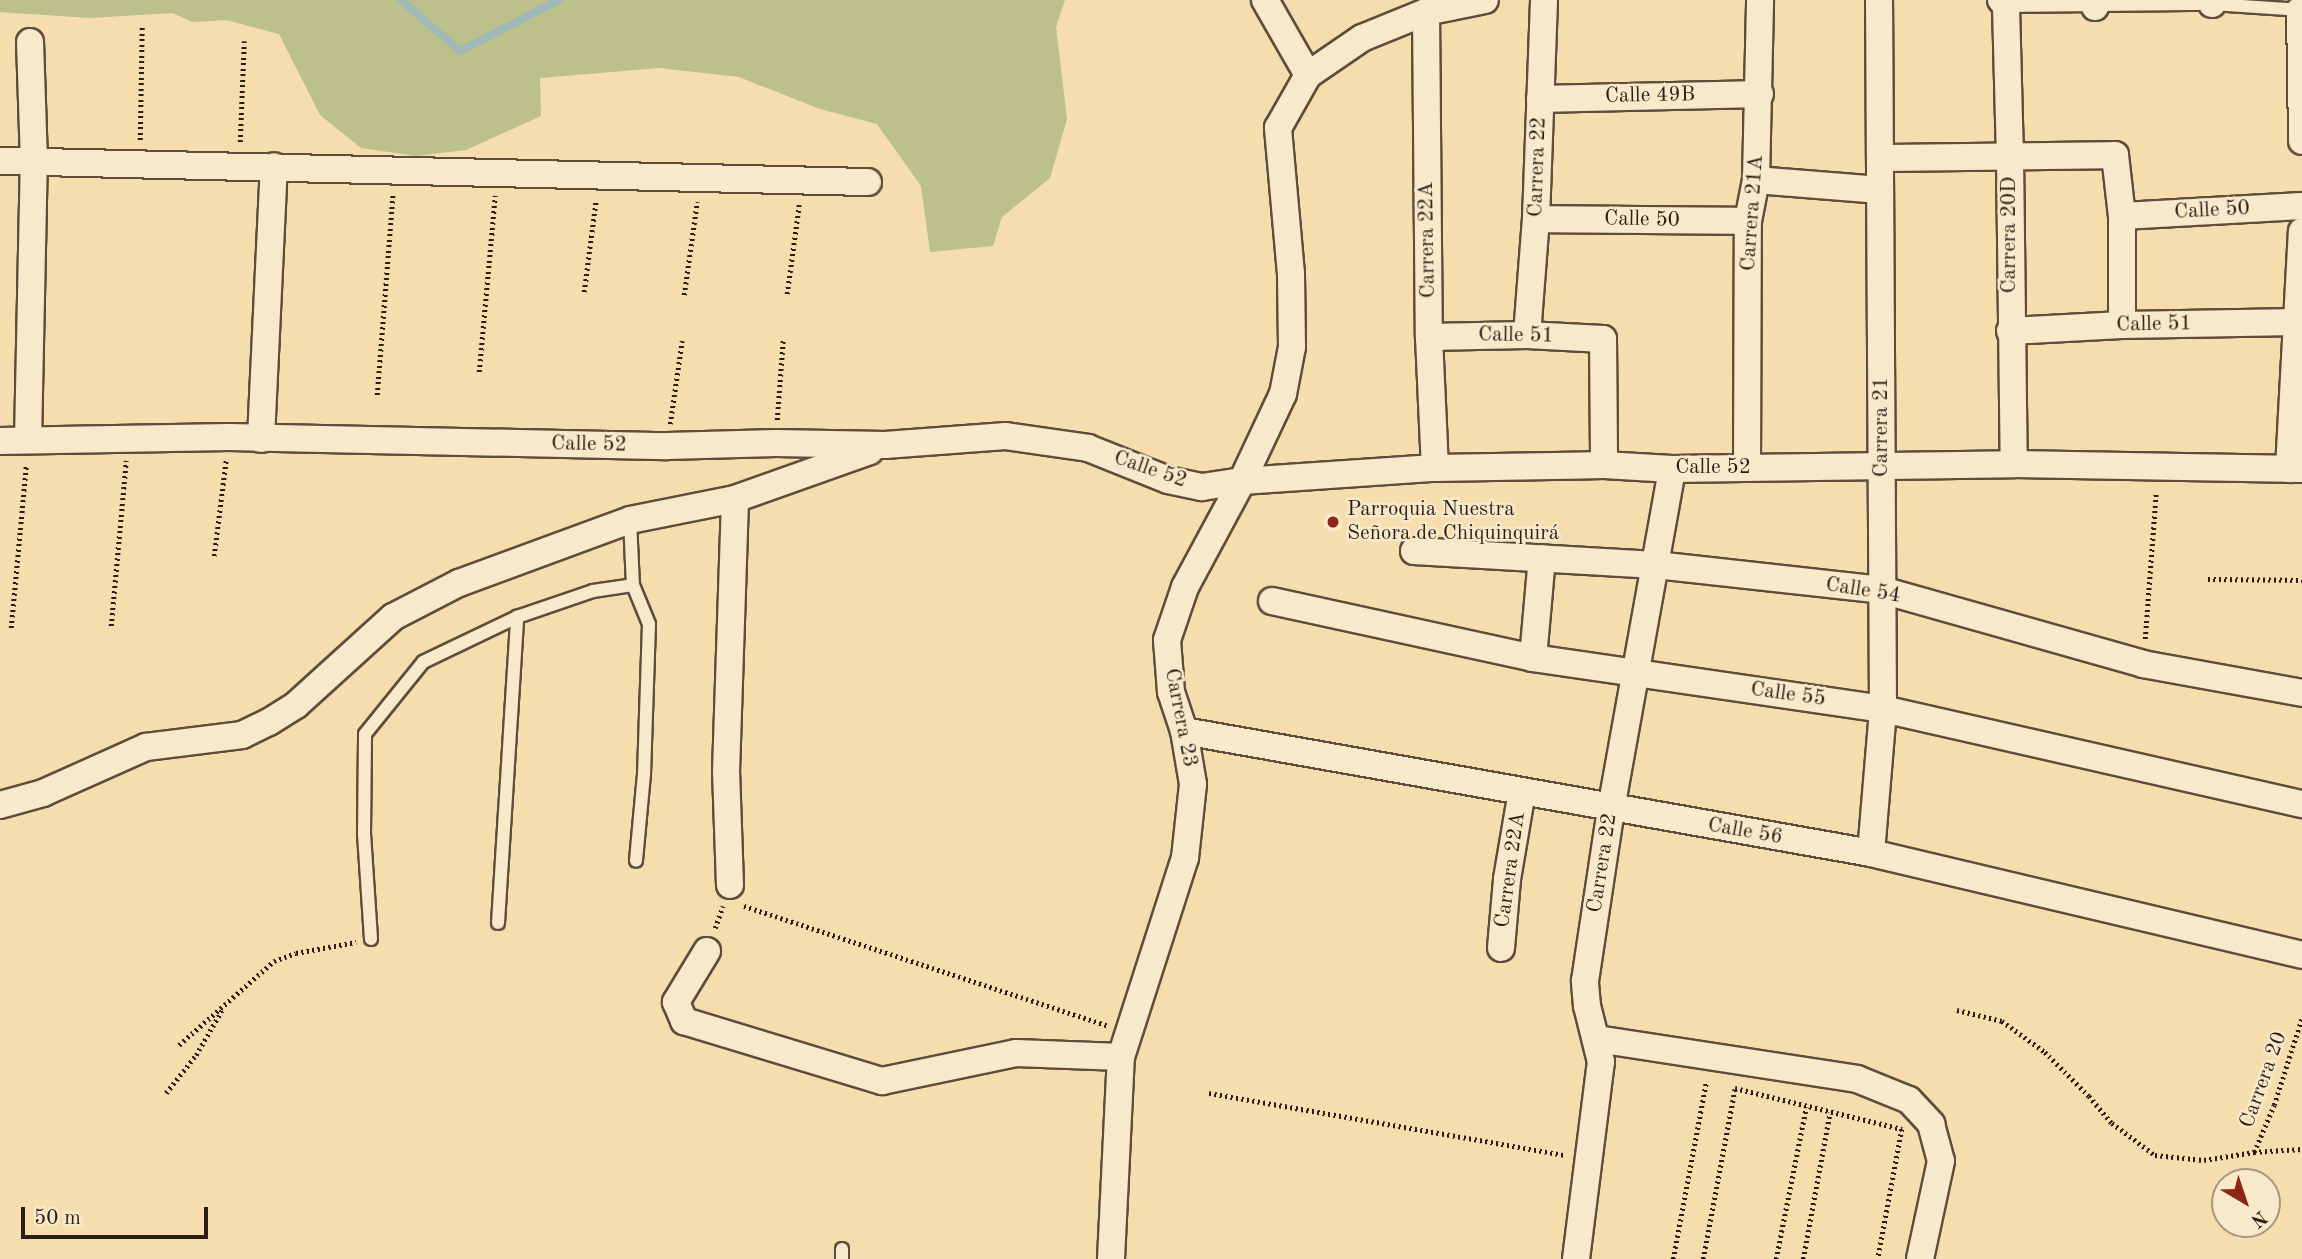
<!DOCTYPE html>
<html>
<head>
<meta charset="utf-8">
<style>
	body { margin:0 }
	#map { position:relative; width:2302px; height:1259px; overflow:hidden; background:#f5ddae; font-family:"Old Standard TT",serif }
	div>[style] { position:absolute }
	.green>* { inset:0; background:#bcc08a }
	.stream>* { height:8px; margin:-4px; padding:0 4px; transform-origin:4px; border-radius:4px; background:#a1b9b6 }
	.path>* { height:4.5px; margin-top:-2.25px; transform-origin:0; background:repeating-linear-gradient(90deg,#2b1d16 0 2px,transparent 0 5.5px) }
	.roads { filter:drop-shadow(2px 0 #5e4d3c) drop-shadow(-2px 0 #5e4d3c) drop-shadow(0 2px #5e4d3c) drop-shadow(0 -2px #5e4d3c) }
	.lane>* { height:12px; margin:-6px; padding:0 6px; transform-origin:6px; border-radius:6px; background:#f8e9ca }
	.street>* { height:26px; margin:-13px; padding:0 13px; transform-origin:13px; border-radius:13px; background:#f8e9ca }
	.dots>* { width:19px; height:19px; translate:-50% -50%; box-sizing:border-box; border:4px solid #f8e9ca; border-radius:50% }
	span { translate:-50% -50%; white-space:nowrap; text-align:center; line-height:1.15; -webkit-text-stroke:5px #f8e9ca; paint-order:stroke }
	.street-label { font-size:21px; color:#2b1d16 }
	.poi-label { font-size:21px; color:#2b1d16 }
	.left { translate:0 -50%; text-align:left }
	.north { position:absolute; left:2211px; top:1168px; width:70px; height:70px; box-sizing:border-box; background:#f8e9ca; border:2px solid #a69782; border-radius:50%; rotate:141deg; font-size:19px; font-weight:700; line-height:28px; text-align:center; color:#2b1d16 }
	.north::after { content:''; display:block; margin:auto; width:24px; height:32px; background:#8f2418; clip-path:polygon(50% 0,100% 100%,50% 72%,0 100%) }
	.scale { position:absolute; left:21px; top:1207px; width:187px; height:32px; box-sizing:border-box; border:4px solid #2b1d16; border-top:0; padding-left:9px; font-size:21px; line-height:24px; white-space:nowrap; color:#2b1d16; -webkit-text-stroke:5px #f8e9ca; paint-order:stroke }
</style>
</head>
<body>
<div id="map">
	<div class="green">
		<i style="clip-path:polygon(0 0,1065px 0,1056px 27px,1067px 119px,1050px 178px,1002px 217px,993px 246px,930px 252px,921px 186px,877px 124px,820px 109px,739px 77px,659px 68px,540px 78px,541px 116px,466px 150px,416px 156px,361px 148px,320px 115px,279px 34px,226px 20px,192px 22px,173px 13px,89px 18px,0 12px)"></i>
	</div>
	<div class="stream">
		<i style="left:401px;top:0;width:78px;rotate:40.8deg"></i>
		<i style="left:460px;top:51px;width:111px;rotate:-27.3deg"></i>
	</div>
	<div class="path">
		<i style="left:140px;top:140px;width:115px;rotate:-89deg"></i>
		<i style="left:240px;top:142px;width:101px;rotate:-87.7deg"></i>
		<i style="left:584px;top:292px;width:93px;rotate:-82.6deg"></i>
		<i style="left:787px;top:294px;width:90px;rotate:-82.3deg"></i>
		<i style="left:684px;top:295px;width:94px;rotate:-82deg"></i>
		<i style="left:479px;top:372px;width:177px;rotate:-84.8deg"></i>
		<i style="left:377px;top:395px;width:203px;rotate:-85.5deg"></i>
		<i style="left:777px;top:420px;width:80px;rotate:-85.7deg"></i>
		<i style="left:670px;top:424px;width:84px;rotate:-81.8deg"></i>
		<i style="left:214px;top:556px;width:97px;rotate:-82.9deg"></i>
		<i style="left:2208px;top:579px;width:94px;rotate:0.6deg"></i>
		<i style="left:111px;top:626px;width:166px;rotate:-84.8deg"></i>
		<i style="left:11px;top:628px;width:164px;rotate:-84.7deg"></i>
		<i style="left:2145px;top:639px;width:148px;rotate:-85.7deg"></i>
		<i style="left:744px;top:906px;width:383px;rotate:18.2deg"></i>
		<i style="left:715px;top:928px;width:23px;rotate:-70deg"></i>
		<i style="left:1957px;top:1010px;width:46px;rotate:13.7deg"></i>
		<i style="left:2002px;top:1021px;width:53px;rotate:35.8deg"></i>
		<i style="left:2045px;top:1052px;width:62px;rotate:45deg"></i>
		<i style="left:2089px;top:1096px;width:35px;rotate:50deg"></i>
		<i style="left:2112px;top:1123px;width:54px;rotate:36.7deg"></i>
		<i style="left:2155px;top:1155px;width:49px;rotate:5.8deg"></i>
		<i style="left:2204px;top:1160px;width:51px;rotate:-9.1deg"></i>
		<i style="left:2254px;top:1152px;width:48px;rotate:-3.6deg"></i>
		<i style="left:179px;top:1045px;width:127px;rotate:-41.5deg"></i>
		<i style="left:274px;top:961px;width:23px;rotate:-20deg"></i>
		<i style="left:296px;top:953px;width:61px;rotate:-10.4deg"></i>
		<i style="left:1735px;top:1088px;width:172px;rotate:13.8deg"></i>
		<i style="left:1902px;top:1129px;width:132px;rotate:100.5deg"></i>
		<i style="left:166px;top:1093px;width:48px;rotate:-51.7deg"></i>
		<i style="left:196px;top:1055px;width:52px;rotate:-60deg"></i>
		<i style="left:1209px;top:1093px;width:360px;rotate:9.9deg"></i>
		<i style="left:2254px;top:1152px;width:51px;rotate:-66.9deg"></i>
		<i style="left:2274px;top:1105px;width:91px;rotate:-72.2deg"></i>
		<i style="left:1673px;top:1259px;width:180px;rotate:-79.4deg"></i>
		<i style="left:1703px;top:1259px;width:174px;rotate:-79.4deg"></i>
		<i style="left:1776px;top:1259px;width:155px;rotate:-78.8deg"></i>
		<i style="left:1803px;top:1259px;width:149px;rotate:-79.6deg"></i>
	</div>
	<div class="roads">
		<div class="lane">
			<i style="left:2006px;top:6px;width:206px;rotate:-0.6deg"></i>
			<i style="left:2212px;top:4px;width:90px;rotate:3.8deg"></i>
			<i style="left:630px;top:520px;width:65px;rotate:87.4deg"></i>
			<i style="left:633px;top:585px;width:42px;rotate:67.7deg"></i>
			<i style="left:649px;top:624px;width:150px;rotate:91.9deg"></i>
			<i style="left:644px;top:774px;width:87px;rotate:95.3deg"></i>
			<i style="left:498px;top:923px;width:307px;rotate:-86.4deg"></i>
			<i style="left:371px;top:939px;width:105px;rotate:-93.8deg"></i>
			<i style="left:364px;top:834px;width:100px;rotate:-89.4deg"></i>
			<i style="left:365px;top:734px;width:92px;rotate:-51.1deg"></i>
			<i style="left:423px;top:662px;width:104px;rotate:-25.6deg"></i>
			<i style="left:517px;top:617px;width:80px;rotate:-18.9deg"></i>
			<i style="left:593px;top:591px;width:40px;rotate:-8.5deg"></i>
			<i style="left:842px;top:1259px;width:10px;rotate:-90deg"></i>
		</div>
		<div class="street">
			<i style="left:1265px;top:0;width:86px;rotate:60.2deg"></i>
			<i style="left:2001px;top:0;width:8px;rotate:50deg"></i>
			<i style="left:2006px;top:6px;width:151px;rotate:88.5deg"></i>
			<i style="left:2010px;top:157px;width:307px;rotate:89.3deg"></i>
			<i style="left:2212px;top:4px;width:4px;rotate:-76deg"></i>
			<i style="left:2095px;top:7px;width:7px;rotate:-90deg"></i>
			<i style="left:2300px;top:10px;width:131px;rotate:89.1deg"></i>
			<i style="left:1426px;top:12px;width:325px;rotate:89.5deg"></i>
			<i style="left:1429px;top:337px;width:131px;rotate:87.4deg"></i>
			<i style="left:1540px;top:99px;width:220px;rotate:-1.3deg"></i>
			<i style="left:1880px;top:158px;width:235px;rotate:-0.7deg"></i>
			<i style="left:2115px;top:155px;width:61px;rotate:83.5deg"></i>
			<i style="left:2122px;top:216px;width:109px;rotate:90deg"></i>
			<i style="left:0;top:161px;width:868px;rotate:1.39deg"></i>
			<i style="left:1756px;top:180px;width:124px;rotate:4.6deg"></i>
			<i style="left:2122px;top:216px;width:180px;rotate:-3.2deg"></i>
			<i style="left:1536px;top:219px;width:212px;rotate:0.5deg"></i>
			<i style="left:2010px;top:331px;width:112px;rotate:-3.1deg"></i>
			<i style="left:2122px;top:325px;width:176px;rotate:-1deg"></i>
			<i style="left:1527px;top:335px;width:116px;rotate:-85.6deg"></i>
			<i style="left:1536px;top:219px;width:219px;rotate:-87.9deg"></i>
			<i style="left:1429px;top:337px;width:98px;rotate:-1.2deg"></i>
			<i style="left:1527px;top:335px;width:76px;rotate:3deg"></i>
			<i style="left:1603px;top:339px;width:126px;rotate:89.5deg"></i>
			<i style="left:261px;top:439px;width:273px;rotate:-87.3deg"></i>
			<i style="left:28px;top:440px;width:278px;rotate:-88.8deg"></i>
			<i style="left:34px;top:162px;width:120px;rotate:-91.9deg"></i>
			<i style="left:0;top:441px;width:229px;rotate:-1deg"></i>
			<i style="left:229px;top:437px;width:438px;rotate:1.2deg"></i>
			<i style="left:667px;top:446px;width:109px;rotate:-1.6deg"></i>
			<i style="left:776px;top:443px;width:109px;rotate:1.1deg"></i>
			<i style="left:885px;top:445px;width:121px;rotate:-4.3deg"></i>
			<i style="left:1006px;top:436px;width:83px;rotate:8.3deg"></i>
			<i style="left:1088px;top:448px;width:86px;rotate:21.8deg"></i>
			<i style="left:1168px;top:480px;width:35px;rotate:12deg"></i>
			<i style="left:1202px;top:487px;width:40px;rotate:-8.5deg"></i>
			<i style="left:1242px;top:481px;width:193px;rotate:-3.9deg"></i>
			<i style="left:1435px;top:468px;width:169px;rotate:-1deg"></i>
			<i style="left:1604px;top:465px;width:68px;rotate:3.4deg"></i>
			<i style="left:1672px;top:469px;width:342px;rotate:-0.8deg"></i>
			<i style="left:2014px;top:464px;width:288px;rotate:1deg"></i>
			<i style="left:1747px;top:468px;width:247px;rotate:-89.8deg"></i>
			<i style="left:1748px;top:221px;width:42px;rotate:-79deg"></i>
			<i style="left:1756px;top:180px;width:180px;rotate:-88.7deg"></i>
			<i style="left:2289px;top:469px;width:238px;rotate:-86.9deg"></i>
			<i style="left:1414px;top:551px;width:242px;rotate:3.3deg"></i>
			<i style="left:1656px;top:565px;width:227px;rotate:6.3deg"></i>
			<i style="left:1882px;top:590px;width:271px;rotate:15.8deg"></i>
			<i style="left:2143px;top:664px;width:162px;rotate:10.3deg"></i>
			<i style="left:1272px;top:601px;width:267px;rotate:12.3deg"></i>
			<i style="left:1533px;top:658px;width:354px;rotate:8.3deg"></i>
			<i style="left:1883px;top:709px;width:430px;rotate:12.8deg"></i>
			<i style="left:1533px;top:658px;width:100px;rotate:-84.9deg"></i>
			<i style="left:1184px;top:731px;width:698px;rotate:10.07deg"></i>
			<i style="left:1871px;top:853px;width:443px;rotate:13.3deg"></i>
			<i style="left:0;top:805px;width:45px;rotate:-15.6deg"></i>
			<i style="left:43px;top:793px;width:113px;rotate:-24.1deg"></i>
			<i style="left:146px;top:747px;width:97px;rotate:-7.1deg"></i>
			<i style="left:242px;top:735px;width:30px;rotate:-26deg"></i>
			<i style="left:269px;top:722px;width:32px;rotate:-32deg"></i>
			<i style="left:296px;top:705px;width:131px;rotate:-42.2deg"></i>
			<i style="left:393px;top:617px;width:74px;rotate:-27.3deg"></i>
			<i style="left:459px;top:583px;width:182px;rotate:-20.2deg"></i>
			<i style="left:630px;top:520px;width:107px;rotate:-11.3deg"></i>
			<i style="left:735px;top:499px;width:143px;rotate:-19.6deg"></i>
			<i style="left:1871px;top:853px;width:144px;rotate:-85.2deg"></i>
			<i style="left:1883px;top:709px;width:709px;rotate:-90.32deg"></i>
			<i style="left:730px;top:885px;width:113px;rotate:-92deg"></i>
			<i style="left:726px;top:772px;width:273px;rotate:-88.1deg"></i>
			<i style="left:1501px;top:948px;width:69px;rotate:-85deg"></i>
			<i style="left:1507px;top:879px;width:89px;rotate:-80.3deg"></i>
			<i style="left:707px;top:951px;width:60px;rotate:121.3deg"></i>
			<i style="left:676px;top:1002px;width:21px;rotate:67deg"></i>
			<i style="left:684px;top:1021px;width:207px;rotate:16.9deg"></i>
			<i style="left:882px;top:1081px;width:137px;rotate:-11.8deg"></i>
			<i style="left:1016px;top:1053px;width:105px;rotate:2.2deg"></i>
			<i style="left:1597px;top:1039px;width:263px;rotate:8.7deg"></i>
			<i style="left:1857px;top:1079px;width:56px;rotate:22deg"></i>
			<i style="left:1909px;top:1100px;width:33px;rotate:47deg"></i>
			<i style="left:1931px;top:1124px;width:38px;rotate:75deg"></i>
			<i style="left:1941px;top:1161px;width:100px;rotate:102.1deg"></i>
			<i style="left:1111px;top:1259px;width:202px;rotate:-87.2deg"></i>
			<i style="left:1121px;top:1057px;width:209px;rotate:-72.2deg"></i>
			<i style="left:1185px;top:858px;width:74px;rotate:-83.8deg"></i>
			<i style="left:1193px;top:784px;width:54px;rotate:-99.6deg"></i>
			<i style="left:1184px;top:731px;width:41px;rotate:-108.4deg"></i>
			<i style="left:1171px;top:692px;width:52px;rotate:-94.4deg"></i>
			<i style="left:1167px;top:640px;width:56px;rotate:-71.2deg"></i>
			<i style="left:1185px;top:587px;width:120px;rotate:-61.7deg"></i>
			<i style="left:1242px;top:481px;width:96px;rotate:-64.8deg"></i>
			<i style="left:1283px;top:394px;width:48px;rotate:-79.2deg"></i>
			<i style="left:1292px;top:347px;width:73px;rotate:-90.8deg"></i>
			<i style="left:1291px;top:274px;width:147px;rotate:-95.1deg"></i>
			<i style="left:1278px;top:128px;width:61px;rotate:-60.5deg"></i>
			<i style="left:1308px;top:75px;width:65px;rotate:-34.4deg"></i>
			<i style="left:1362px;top:38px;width:69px;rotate:-22.1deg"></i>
			<i style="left:1426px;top:12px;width:60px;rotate:-11.5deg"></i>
			<i style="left:1576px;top:1259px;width:199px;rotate:-82.8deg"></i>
			<i style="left:1601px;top:1062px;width:58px;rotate:-104deg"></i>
			<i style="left:1587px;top:1006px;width:25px;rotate:-95deg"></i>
			<i style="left:1585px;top:981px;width:174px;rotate:-81.4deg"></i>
			<i style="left:1611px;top:809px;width:345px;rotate:-79.8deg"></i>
		</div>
	</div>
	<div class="dots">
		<i style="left:1333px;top:522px;background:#8f2418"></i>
	</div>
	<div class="street-label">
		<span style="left:1650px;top:96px;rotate:-1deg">Calle 49B</span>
		<span style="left:1538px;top:167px;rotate:-88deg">Carrera 22</span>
		<span style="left:2212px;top:211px;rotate:-3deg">Calle 50</span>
		<span style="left:1753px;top:213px;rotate:-86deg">Carrera 21A</span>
		<span style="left:1642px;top:220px;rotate:1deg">Calle 50</span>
		<span style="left:2010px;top:235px;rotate:-90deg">Carrera 20D</span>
		<span style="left:1428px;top:240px;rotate:-91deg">Carrera 22A</span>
		<span style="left:2154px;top:325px;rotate:-1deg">Calle 51</span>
		<span style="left:1516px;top:336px;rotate:1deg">Calle 51</span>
		<span style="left:1882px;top:427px;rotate:-90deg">Carrera 21</span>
		<span style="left:589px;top:445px;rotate:1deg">Calle 52</span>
		<span style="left:1713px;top:468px">Calle 52</span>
		<span style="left:1150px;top:470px;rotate:19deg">Calle 52</span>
		<span style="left:1863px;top:591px;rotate:9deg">Calle 54</span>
		<span style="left:1788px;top:695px;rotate:8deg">Calle 55</span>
		<span style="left:1180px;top:718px;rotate:79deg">Carrera 23</span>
		<span style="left:1745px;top:832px;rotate:10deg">Calle 56</span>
		<span style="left:1603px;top:863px;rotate:-81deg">Carrera 22</span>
		<span style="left:1511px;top:870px;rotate:-82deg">Carrera 22A</span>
		<span style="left:2264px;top:1080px;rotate:-70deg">Carrera 20</span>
	</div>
	<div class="poi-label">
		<span class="left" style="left:1347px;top:522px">Parroquia Nuestra<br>Señora de Chiquinquirá</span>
	</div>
	<div class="north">N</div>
	<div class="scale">50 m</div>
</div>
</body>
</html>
